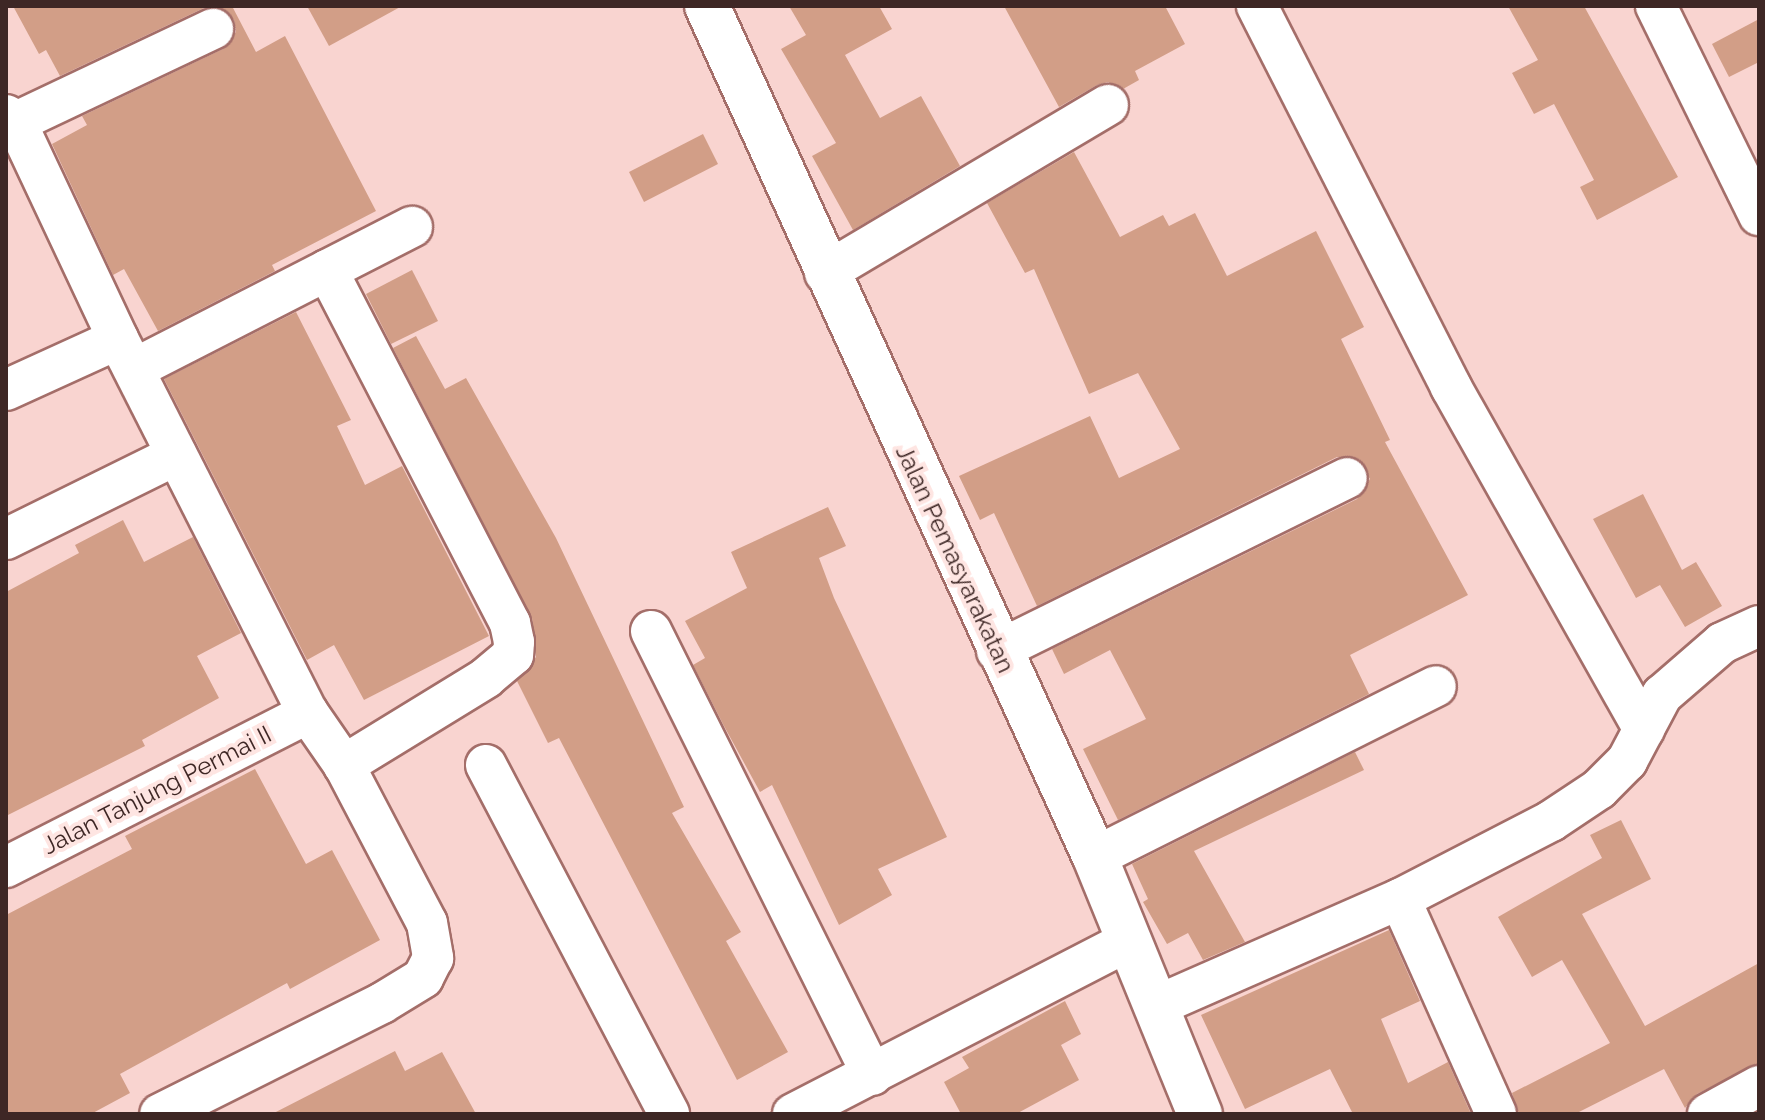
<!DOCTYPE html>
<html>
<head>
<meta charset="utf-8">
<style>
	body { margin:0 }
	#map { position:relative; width:1765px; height:1120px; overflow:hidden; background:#f9d4d0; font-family:Raleway,sans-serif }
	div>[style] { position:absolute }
	.building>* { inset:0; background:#d29e87 }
	.roads { filter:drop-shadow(2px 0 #a46e69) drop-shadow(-2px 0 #a46e69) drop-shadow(0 2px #a46e69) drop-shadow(0 -2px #a46e69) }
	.street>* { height:40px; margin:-20px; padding:0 20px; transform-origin:20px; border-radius:20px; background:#fff }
	.secondary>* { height:44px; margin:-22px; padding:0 22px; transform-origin:22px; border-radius:22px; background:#fff }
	span { translate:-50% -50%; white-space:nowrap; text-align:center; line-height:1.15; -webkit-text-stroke:8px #fee5e2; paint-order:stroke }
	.street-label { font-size:24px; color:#3e2725 }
	.frame { position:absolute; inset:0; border:8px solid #3e2725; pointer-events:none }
</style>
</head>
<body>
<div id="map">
	<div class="building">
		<i style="clip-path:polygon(13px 6px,232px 6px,256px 52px,285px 36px,376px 211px,272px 265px,275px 271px,158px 331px,124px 269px,113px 275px,52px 144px,87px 125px,82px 116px,223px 49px,236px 32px,234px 20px,225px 10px,204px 8px,60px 76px,46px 50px,39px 54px)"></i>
		<i style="clip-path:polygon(307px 6px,402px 6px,329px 46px)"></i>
		<i style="clip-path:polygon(789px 6px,879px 6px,892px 29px,845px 55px,880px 118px,921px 96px,960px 166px,853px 230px,812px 156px,836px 143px,781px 49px,806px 35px)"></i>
		<i style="clip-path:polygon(1004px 6px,1165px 6px,1185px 44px,1135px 71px,1139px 80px,1123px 89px,1108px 82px,1097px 85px,1059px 107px)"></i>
		<i style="clip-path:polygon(1508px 6px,1584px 6px,1678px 177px,1597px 220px,1580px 187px,1594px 180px,1554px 104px,1534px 114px,1512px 73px,1538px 60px)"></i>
		<i style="clip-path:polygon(1759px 19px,1759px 62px,1729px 77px,1712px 44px)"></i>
		<i style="clip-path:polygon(703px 134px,718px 164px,644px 202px,629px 172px)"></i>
		<i style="clip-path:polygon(1074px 152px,1120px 237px,1163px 215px,1169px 226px,1195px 213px,1227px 276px,1316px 231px,1364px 327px,1341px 339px,1390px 440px,1385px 442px,1468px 595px,1350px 655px,1369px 694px,1118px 820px,1083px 749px,1146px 719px,1110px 650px,1064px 674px,1052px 649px,1357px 499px,1370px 479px,1359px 459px,1337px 457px,1037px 606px,994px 513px,980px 520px,959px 476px,1090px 416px,1119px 478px,1180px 449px,1138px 373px,1089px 394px,1034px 269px,1025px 273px,987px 203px)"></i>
		<i style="clip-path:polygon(412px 270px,438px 321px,391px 344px,366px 294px)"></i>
		<i style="clip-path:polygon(296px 312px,351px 420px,337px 426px,365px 485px,402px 466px,489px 636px,364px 700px,334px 645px,307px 660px,164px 379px)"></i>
		<i style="clip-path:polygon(416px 336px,445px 389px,466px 378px,556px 538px,684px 807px,672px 813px,741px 932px,726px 941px,788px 1052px,737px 1080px,559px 738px,548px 743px,517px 681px,536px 657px,532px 618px,393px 348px)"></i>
		<i style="clip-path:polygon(1643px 494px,1682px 570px,1696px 562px,1722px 606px,1685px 627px,1660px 585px,1636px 598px,1593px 519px)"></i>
		<i style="clip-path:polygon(828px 507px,846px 546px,819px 558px,834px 598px,947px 837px,878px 869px,892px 895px,839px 925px,772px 785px,760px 792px,724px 726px,693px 665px,705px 658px,685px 621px,747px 588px,731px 552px)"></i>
		<i style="clip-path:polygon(123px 520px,144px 562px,193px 537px,241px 633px,197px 656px,219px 698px,142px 740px,145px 746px,6px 816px,6px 592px,79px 553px,75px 545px)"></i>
		<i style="clip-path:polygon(1355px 752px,1364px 770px,1194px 851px,1245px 942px,1203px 960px,1188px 933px,1167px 944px,1143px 902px,1148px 899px,1132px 864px)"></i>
		<i style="clip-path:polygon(255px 769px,306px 864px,332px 850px,380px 940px,290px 989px,287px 983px,120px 1074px,130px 1093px,91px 1114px,6px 1114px,6px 915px,132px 849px,125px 836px)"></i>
		<i style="clip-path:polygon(1621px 820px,1651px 879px,1582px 914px,1645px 1026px,1759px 963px,1759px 1063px,1697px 1094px,1685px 1108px,1664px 1069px,1575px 1114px,1519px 1114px,1512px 1093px,1610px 1043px,1562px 960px,1532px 977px,1498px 917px,1602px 858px,1590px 835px)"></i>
		<i style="clip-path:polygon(1389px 930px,1420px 1001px,1381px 1019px,1408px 1083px,1448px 1062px,1471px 1114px,1348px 1114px,1352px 1112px,1330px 1069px,1245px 1109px,1201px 1015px)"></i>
		<i style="clip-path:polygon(1065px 1001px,1081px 1034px,1061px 1045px,1079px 1080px,1016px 1114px,961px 1114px,944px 1082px,969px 1068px,962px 1057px)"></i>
		<i style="clip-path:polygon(395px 1051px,405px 1071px,442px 1052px,476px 1114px,272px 1114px)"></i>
	</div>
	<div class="roads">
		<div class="street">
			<i style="left:1257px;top:6px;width:428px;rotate:63deg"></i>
			<i style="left:1451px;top:387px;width:393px;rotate:60.6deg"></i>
			<i style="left:1656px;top:6px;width:233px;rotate:63.8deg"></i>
			<i style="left:6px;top:115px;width:12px;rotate:35deg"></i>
			<i style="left:16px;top:122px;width:240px;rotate:64.8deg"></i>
			<i style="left:118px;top:339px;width:419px;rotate:63.1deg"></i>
			<i style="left:308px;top:713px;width:63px;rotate:55.3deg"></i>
			<i style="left:344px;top:765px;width:178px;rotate:62.3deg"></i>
			<i style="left:427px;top:923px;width:36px;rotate:80deg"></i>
			<i style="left:433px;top:958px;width:22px;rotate:117deg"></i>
			<i style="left:423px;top:978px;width:48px;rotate:148.6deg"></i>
			<i style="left:382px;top:1003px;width:248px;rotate:153.4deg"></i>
			<i style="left:16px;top:122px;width:218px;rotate:-25.3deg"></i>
			<i style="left:327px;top:270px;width:398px;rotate:62.6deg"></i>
			<i style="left:510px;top:623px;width:19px;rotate:78deg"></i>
			<i style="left:514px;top:642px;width:13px;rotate:94deg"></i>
			<i style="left:513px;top:655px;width:35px;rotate:140deg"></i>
			<i style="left:486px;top:678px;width:167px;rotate:148.5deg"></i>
			<i style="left:825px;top:273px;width:329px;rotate:-30.7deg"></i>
			<i style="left:136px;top:368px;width:310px;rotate:-27.1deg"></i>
			<i style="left:6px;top:390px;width:123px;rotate:-24.5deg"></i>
			<i style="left:6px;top:539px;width:190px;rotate:-26.3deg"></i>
			<i style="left:651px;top:631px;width:496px;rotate:63.5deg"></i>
			<i style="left:997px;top:651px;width:390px;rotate:-26.3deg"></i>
			<i style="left:486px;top:765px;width:394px;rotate:62.3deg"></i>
			<i style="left:1095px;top:857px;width:381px;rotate:-26.6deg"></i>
			<i style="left:6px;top:867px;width:339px;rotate:-27deg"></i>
			<i style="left:1400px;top:899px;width:235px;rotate:65.9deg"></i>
			<i style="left:1156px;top:1006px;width:266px;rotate:-23.7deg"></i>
			<i style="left:1400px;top:899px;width:170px;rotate:-27.3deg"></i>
			<i style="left:1551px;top:821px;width:58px;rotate:-33.7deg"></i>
			<i style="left:1599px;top:789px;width:40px;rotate:-45deg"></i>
			<i style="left:1627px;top:761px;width:75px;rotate:-62.1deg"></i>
			<i style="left:1662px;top:695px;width:79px;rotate:-40.9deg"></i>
			<i style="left:1722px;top:643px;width:41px;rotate:-24.7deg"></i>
			<i style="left:793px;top:1114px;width:377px;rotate:-27.3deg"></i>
			<i style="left:1708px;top:1114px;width:58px;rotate:-28.8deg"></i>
		</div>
		<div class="secondary">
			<i style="left:707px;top:6px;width:935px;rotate:65.49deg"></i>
			<i style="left:1095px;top:857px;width:278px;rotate:67.8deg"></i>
		</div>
	</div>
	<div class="street-label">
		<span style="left:955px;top:559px;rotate:65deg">Jalan Pemasyarakatan</span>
		<span style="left:157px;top:790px;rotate:-27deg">Jalan Tanjung Permai II</span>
	</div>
	<div class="frame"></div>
</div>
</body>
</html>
